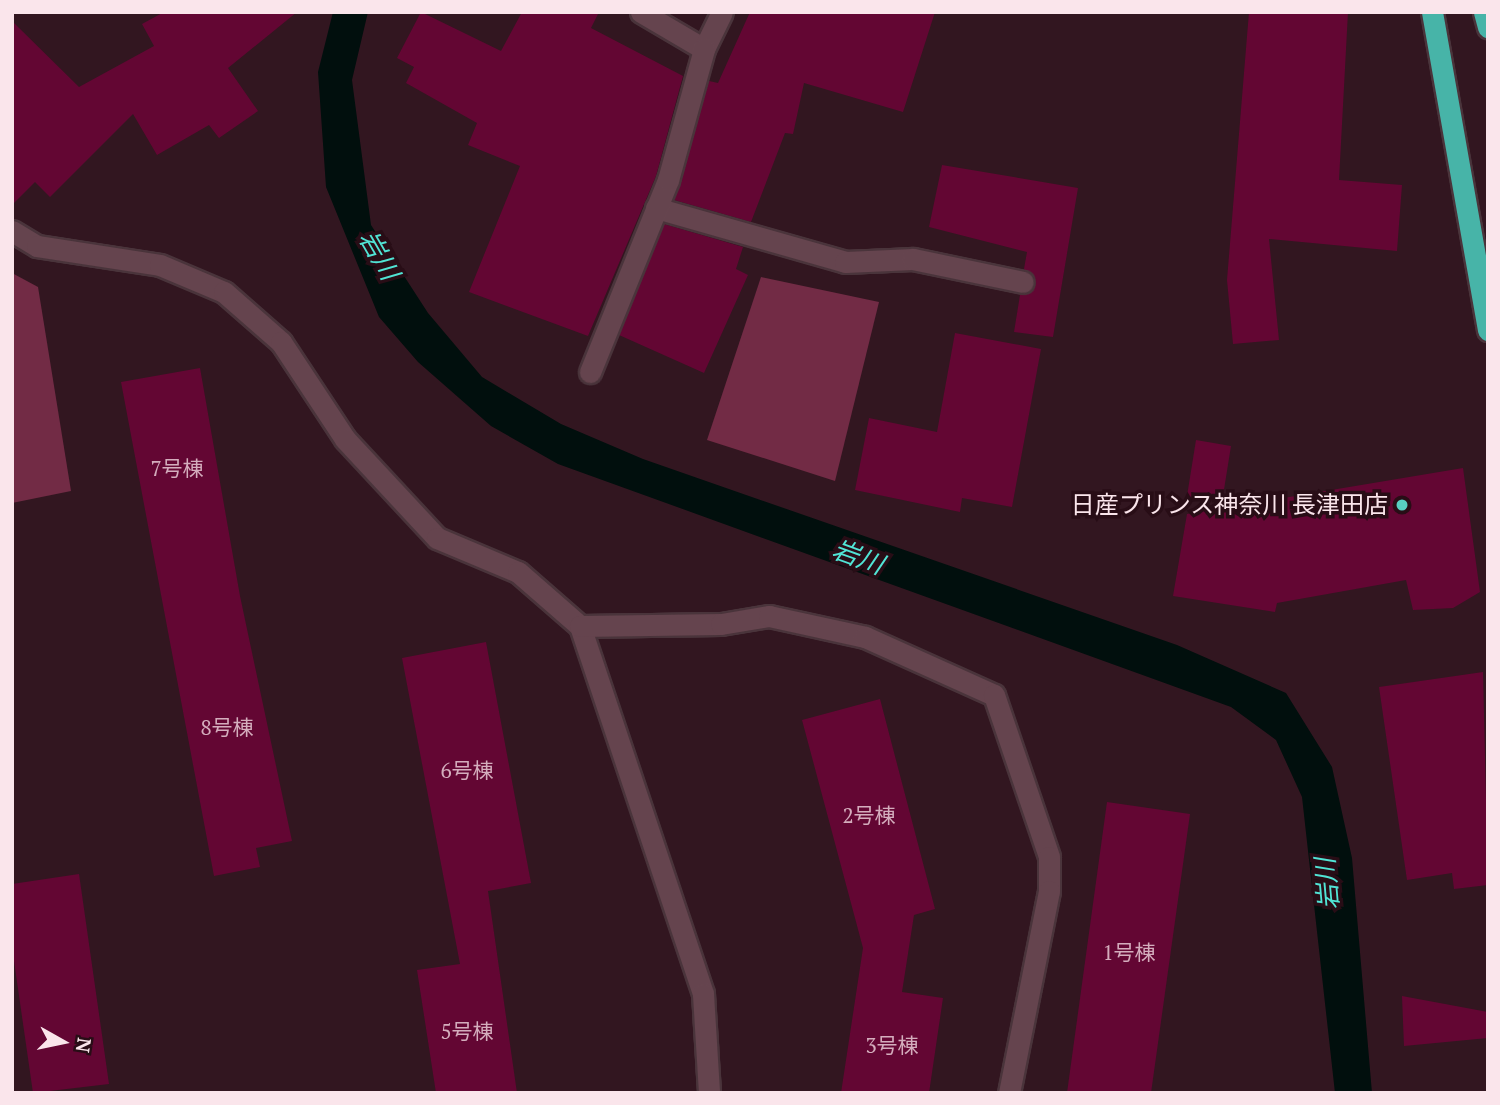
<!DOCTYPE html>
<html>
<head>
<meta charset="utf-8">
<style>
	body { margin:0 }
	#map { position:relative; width:1500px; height:1105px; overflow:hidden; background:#321620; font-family:"PT Serif","Noto Sans JP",serif }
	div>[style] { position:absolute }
	.green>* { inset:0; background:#722b45 }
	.water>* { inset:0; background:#010f0d }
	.building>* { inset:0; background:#630633 }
	.roads { filter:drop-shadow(2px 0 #4a343b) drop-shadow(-2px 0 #4a343b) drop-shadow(0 2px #4a343b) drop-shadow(0 -2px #4a343b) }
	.lane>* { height:21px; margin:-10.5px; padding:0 10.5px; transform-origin:10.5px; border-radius:10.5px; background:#65444e }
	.street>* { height:21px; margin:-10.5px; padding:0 10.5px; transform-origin:10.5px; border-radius:10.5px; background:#65444e }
	.secondary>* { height:21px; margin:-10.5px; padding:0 10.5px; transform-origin:10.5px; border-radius:10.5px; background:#65444e }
	.highway>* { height:21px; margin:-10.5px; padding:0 10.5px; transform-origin:10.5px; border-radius:10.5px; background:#47b4a8 }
	.dots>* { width:19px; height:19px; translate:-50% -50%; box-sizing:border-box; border:4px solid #280d16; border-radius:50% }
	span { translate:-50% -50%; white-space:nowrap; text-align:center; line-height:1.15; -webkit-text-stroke:7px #280d16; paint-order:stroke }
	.number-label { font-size:21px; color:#d4adbd }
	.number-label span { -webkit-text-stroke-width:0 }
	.poi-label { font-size:24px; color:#fae5eb }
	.right { translate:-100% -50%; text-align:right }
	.water-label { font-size:26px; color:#51e4d5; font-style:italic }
	.frame { position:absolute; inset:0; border:14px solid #fae5eb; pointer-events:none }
	.north { position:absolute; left:28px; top:1007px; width:70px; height:70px; -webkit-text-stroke:5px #280d16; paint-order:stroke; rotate:99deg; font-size:19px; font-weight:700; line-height:28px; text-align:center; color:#fae5eb }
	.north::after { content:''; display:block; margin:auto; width:24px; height:32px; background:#fae5eb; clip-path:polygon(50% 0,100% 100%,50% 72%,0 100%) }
</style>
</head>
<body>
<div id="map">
	<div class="green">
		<i style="clip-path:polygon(12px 273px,38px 287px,71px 491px,12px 503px)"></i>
		<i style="clip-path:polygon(761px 277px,879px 302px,835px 481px,707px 440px)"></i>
	</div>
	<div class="water">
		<i style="clip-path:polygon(333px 12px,368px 12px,352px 80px,371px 225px,428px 313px,482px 377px,561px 424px,643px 459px,1177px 645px,1286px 693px,1332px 767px,1352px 858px,1372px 1093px,1335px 1093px,1302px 797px,1276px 740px,1231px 707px,558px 464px,491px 426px,418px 362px,379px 317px,326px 187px,318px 72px)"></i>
	</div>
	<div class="building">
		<i style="clip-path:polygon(164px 12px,297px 12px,228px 68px,258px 111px,219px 138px,209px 125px,157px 155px,133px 114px,50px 197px,35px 182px,12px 205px,12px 21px,79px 87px,154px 46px,142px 24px)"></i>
		<i style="clip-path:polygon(421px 12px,501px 51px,522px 12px,599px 12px,591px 28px,683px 76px,656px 176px,588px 336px,469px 292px,520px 166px,468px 145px,477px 123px,406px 83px,414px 67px,397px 58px)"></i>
		<i style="clip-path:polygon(750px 12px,935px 12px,903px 112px,804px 83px,793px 134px,785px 133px,751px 222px,674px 200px,709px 81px,718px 83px)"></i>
		<i style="clip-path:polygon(1249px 12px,1348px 12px,1339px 180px,1402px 185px,1397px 251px,1269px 239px,1279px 340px,1233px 344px,1227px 280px)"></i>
		<i style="clip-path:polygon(942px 165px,1078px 188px,1053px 337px,1014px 332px,1020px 295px,1036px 284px,1024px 269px,1027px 252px,929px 227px)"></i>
		<i style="clip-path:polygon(664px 224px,743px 247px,736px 269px,748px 275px,704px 373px,619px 335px)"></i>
		<i style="clip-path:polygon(955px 333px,1041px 349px,1012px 507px,962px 498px,960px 512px,855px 490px,869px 418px,937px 432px)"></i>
		<i style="clip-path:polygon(200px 368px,240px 596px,292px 841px,256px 848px,260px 867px,214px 876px,121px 382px)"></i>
		<i style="clip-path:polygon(1196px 440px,1231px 446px,1222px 502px,1187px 496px)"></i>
		<i style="clip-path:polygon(1463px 468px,1480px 592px,1453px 608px,1413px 610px,1406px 580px,1277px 603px,1275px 612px,1173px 596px,1187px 514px)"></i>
		<i style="clip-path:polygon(486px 642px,531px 883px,488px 891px,517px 1093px,436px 1093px,417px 970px,460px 964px,402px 658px)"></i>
		<i style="clip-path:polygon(1483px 672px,1488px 885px,1454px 889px,1452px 873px,1407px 880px,1379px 687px)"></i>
		<i style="clip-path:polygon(880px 699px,935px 909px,914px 915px,902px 992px,943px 998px,929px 1093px,841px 1093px,863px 948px,802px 720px)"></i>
		<i style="clip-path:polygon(1107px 802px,1190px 814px,1151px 1093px,1067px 1093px)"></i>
		<i style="clip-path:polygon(79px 874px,109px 1084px,33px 1093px,12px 947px,12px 884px)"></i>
		<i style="clip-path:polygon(1402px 996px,1488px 1012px,1488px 1038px,1404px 1046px)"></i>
	</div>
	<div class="roads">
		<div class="lane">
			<i style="left:656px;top:208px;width:197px;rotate:15.9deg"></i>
			<i style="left:845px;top:262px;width:68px;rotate:-2.5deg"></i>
			<i style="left:913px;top:259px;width:112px;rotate:11.8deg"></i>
		</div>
		<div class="street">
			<i style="left:641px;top:12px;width:73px;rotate:30.4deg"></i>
			<i style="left:704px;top:49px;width:41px;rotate:-64.1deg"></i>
			<i style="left:590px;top:372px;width:207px;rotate:-67.9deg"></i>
			<i style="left:668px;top:180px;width:136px;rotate:-74.6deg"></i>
		</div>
		<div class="secondary">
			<i style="left:12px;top:231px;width:29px;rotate:31deg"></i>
			<i style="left:37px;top:246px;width:124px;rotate:8.8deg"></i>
			<i style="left:160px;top:265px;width:69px;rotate:22.9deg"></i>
			<i style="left:224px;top:292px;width:76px;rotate:41.3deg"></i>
			<i style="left:281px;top:342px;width:116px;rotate:56.6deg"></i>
			<i style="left:345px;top:439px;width:135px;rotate:47.1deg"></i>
			<i style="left:437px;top:538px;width:88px;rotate:22.8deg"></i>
			<i style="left:518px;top:572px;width:82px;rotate:41.1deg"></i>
			<i style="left:580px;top:626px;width:388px;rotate:71.5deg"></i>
			<i style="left:703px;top:994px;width:99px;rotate:86.5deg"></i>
			<i style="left:580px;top:626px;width:141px;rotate:-0.8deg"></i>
			<i style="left:721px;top:624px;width:49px;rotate:-9.5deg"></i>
			<i style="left:769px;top:616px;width:98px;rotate:12.3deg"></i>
			<i style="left:865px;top:637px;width:141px;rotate:24.2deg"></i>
			<i style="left:994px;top:695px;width:171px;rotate:71.2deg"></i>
			<i style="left:1049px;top:857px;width:34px;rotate:90deg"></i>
			<i style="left:1049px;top:891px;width:206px;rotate:101.2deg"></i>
		</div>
		<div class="highway">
			<i style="left:1432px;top:12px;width:323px;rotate:80deg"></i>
			<i style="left:1484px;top:12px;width:16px;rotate:75deg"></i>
		</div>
	</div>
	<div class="dots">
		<i style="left:1402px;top:505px;background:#58cec1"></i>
	</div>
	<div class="number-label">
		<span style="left:177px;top:468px">7号棟</span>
		<span style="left:227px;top:727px">8号棟</span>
		<span style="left:467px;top:770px">6号棟</span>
		<span style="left:869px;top:815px">2号棟</span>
		<span style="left:1129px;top:952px">1号棟</span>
		<span style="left:467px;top:1031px">5号棟</span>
		<span style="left:892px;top:1045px">3号棟</span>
	</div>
	<div class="poi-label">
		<span class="right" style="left:1388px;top:505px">日産プリンス神奈川 長津田店</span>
	</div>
	<div class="water-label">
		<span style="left:379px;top:255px;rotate:60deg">岩川</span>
		<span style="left:858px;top:557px;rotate:20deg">岩川</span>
		<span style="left:1327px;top:884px;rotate:-95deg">岩川</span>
	</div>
	<div class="frame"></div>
	<div class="north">N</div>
</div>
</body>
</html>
